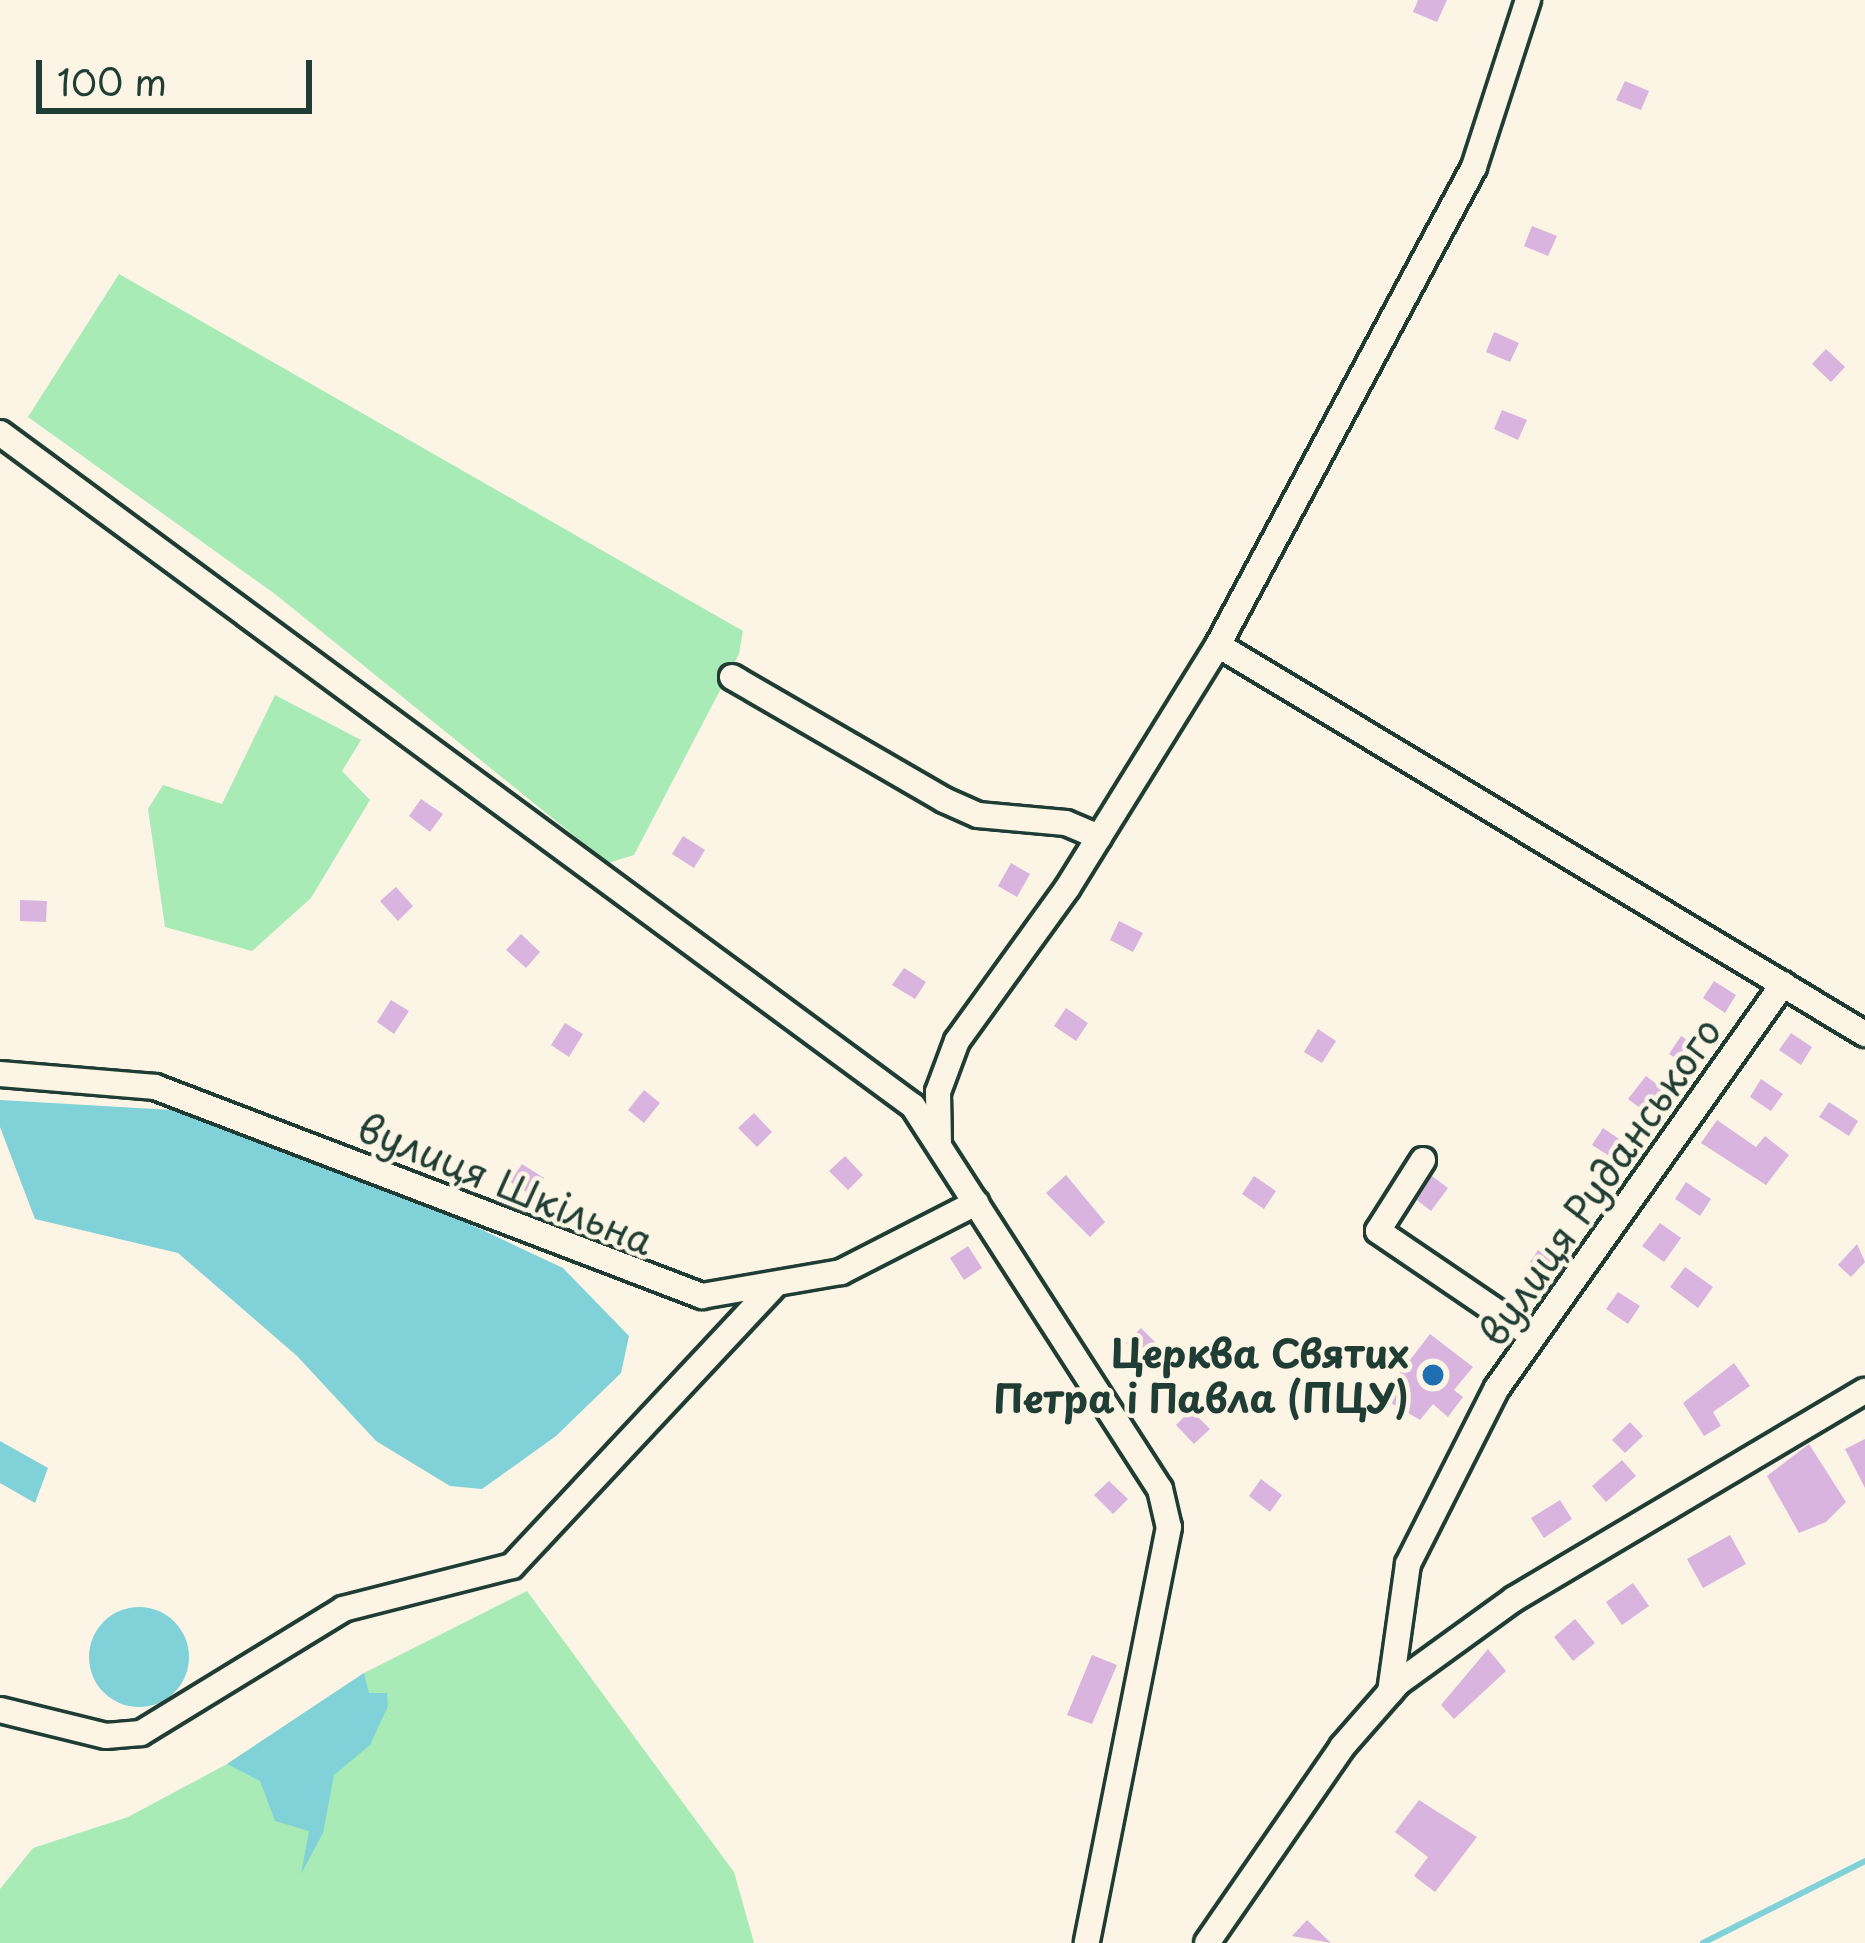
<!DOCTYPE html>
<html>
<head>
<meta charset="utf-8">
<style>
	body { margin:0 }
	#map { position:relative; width:1865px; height:1943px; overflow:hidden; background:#fcf5e5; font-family:"Playpen Sans",sans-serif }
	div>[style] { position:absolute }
	.green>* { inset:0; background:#a8ebb6 }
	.water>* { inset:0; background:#80d2d8 }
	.round { border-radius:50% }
	.stream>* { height:6px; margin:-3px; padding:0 3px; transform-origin:3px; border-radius:3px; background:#80d2d8 }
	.building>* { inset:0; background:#d8b4df }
	.roads { filter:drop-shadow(3px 0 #1f3d34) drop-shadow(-3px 0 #1f3d34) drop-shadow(0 3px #1f3d34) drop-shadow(0 -3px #1f3d34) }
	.minor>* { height:24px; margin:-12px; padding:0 12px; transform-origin:12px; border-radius:12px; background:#fcf5e5 }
	.dots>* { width:33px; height:33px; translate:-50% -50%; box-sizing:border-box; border:6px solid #fcf5e5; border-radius:50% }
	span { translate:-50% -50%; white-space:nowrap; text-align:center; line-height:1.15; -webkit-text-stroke:9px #fcf5e5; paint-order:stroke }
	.street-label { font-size:39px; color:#1f3d34 }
	.poi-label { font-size:39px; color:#1f3d34; font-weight:700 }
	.right { translate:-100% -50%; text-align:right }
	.scale { position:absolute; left:36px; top:60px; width:276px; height:54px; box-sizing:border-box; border:6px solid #1f3d34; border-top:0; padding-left:15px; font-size:36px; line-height:42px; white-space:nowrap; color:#1f3d34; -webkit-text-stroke:9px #fcf5e5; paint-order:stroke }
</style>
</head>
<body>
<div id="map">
	<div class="green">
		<i style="clip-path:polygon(119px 274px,743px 631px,739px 654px,634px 855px,608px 863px,275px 594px,28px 417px)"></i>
		<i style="clip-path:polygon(275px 695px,361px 740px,342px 771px,370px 800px,311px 898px,252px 951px,165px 927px,148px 809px,163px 785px,222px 804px)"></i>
		<i style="clip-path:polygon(527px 1591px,734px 1872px,754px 1943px,0 1943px,0 1889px,33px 1848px,128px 1817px,227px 1764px,364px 1673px)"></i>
	</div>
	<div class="water">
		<i style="clip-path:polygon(0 1100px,172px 1110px,397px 1190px,563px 1268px,629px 1336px,621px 1373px,556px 1436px,482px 1489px,450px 1486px,376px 1441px,297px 1356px,178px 1253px,35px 1219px,0 1127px)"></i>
		<i style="clip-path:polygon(0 1441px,48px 1468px,35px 1503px,0 1483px)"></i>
		<i class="round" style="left:89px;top:1607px;width:100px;height:100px"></i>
		<i style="clip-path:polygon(364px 1673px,369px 1693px,387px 1693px,388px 1706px,370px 1745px,334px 1775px,323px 1833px,301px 1874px,309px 1831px,275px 1821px,260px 1781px,227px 1764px)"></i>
	</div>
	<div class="stream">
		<i style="left:1703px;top:1943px;width:182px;rotate:-26.8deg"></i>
	</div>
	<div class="building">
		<i style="clip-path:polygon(1418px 0,1447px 0,1437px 22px,1413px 12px)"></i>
		<i style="clip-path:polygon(1625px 81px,1649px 91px,1641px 110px,1616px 100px)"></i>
		<i style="clip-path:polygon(1532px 226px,1557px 236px,1548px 256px,1524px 246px)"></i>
		<i style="clip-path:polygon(1494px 332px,1519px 343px,1510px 362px,1486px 352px)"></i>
		<i style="clip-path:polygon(1826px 349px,1845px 367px,1831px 382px,1812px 364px)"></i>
		<i style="clip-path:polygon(1502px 410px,1527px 420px,1518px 440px,1494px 429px)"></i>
		<i style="clip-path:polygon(421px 799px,443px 814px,430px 832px,409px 816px)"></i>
		<i style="clip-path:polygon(683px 836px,705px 850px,694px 868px,672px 854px)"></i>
		<i style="clip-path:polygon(1011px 863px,1030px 874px,1017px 897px,998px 886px)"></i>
		<i style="clip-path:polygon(396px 887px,413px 906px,398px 921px,380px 901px)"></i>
		<i style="clip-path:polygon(20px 900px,47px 901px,46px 922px,20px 921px)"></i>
		<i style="clip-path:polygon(1119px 921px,1143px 933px,1133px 952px,1110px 940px)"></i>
		<i style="clip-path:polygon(521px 934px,540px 952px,526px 968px,506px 950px)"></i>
		<i style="clip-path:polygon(904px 968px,926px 982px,915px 999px,892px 985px)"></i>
		<i style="clip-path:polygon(1714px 981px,1736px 995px,1725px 1013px,1703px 998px)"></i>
		<i style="clip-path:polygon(391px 1000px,409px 1011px,394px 1034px,377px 1022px)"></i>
		<i style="clip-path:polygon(1066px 1008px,1088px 1023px,1076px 1041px,1054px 1026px)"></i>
		<i style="clip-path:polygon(565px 1023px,583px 1034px,569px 1057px,551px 1045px)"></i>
		<i style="clip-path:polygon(1318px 1029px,1336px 1041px,1322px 1063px,1304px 1052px)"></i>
		<i style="clip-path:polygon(1791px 1033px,1812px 1047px,1801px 1065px,1779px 1050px)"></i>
		<i style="clip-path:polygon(1681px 1036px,1703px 1050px,1691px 1068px,1669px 1054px)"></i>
		<i style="clip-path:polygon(1646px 1076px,1666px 1091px,1648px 1114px,1628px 1099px)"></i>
		<i style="clip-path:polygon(1761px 1079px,1783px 1094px,1771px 1111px,1750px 1097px)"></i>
		<i style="clip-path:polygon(644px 1090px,660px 1103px,644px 1123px,628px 1110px)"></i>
		<i style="clip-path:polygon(1829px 1102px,1858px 1121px,1849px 1136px,1819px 1117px)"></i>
		<i style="clip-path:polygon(754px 1113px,772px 1132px,757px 1147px,738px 1128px)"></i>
		<i style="clip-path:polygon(1717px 1120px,1756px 1147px,1765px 1136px,1789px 1155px,1766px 1185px,1701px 1143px)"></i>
		<i style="clip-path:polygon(1603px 1128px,1625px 1143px,1614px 1159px,1592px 1145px)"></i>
		<i style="clip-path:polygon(845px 1156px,863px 1175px,848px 1190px,829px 1171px)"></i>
		<i style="clip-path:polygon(522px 1164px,544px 1178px,533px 1196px,510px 1182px)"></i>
		<i style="clip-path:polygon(1066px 1175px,1105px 1222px,1090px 1237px,1046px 1193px)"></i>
		<i style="clip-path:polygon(1254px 1176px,1276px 1191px,1264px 1209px,1242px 1194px)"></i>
		<i style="clip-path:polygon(1432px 1176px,1448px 1188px,1431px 1211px,1417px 1200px)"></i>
		<i style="clip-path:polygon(1686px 1182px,1711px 1199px,1700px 1216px,1675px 1199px)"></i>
		<i style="clip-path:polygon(1660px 1223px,1681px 1238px,1664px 1262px,1642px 1246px)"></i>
		<i style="clip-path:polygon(1857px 1244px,1865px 1262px,1851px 1277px,1838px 1265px)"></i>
		<i style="clip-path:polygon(968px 1246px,982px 1268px,964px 1280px,950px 1258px)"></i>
		<i style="clip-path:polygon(1538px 1250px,1560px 1265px,1548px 1283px,1526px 1268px)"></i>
		<i style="clip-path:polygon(1685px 1267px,1713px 1287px,1698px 1308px,1670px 1287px)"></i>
		<i style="clip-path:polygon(1618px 1292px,1640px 1306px,1628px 1324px,1606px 1309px)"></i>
		<i style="clip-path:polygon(1141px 1328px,1160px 1347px,1144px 1362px,1126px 1343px)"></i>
		<i style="clip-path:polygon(1430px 1334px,1473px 1367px,1454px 1390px,1463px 1397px,1448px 1417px,1433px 1404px,1420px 1420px,1389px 1402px,1400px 1388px,1393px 1382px)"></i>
		<i style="clip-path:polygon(1734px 1363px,1750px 1386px,1713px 1412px,1721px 1426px,1704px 1436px,1683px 1403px)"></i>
		<i style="clip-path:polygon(1191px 1410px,1210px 1429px,1194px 1444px,1176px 1425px)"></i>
		<i style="clip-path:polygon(1630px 1422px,1643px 1436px,1625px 1453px,1612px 1440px)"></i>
		<i style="clip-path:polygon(1865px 1439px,1865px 1488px,1845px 1449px)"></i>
		<i style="clip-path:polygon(1809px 1444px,1846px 1502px,1826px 1522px,1799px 1533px,1767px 1476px)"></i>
		<i style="clip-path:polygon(1622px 1460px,1636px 1476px,1606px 1502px,1592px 1486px)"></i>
		<i style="clip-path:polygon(1261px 1479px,1282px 1495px,1270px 1512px,1249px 1496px)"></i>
		<i style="clip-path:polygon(1109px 1481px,1128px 1499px,1113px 1514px,1094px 1495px)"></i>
		<i style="clip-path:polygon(1560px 1500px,1572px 1519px,1544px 1538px,1531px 1518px)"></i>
		<i style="clip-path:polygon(1730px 1535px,1746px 1564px,1703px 1588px,1687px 1559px)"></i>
		<i style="clip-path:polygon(1633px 1583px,1649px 1606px,1622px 1625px,1606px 1602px)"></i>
		<i style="clip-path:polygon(1575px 1619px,1595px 1643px,1573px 1661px,1554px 1637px)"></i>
		<i style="clip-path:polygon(1488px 1649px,1506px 1671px,1454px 1719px,1441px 1705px)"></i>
		<i style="clip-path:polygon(1092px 1655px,1117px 1665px,1092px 1724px,1067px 1715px)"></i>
		<i style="clip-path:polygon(1419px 1800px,1477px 1837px,1435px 1892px,1414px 1876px,1428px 1857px,1395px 1832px)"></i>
		<i style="clip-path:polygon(1307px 1920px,1331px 1943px,1292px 1936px)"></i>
	</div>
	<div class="roads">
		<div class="minor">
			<i style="left:0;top:433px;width:1134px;rotate:36.4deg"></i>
			<i style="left:913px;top:1106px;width:456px;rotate:57.2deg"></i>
			<i style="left:1160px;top:1489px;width:39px;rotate:77deg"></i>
			<i style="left:1169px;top:1527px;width:424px;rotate:101.2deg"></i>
			<i style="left:1218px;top:645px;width:755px;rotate:31.02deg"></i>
			<i style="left:732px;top:677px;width:245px;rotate:30.1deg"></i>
			<i style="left:944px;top:800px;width:37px;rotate:24deg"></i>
			<i style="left:978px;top:815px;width:88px;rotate:5.2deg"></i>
			<i style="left:1066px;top:823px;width:36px;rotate:23deg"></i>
			<i style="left:0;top:1074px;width:156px;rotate:4.8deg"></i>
			<i style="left:155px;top:1087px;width:586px;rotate:20.91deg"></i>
			<i style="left:702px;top:1296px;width:141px;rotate:-9.8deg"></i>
			<i style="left:841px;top:1272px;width:152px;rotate:-27.1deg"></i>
			<i style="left:939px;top:1145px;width:53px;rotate:-91.1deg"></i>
			<i style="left:938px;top:1092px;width:54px;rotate:-69.6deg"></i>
			<i style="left:957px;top:1041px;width:190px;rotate:-54.2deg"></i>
			<i style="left:1068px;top:887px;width:285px;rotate:-58.2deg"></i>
			<i style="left:1218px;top:645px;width:542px;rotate:-61.83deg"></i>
			<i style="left:1474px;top:167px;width:176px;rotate:-72.1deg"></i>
			<i style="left:1423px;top:1160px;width:84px;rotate:122.4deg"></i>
			<i style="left:1378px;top:1231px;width:185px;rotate:34.2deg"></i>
			<i style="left:1390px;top:1692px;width:129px;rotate:-82deg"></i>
			<i style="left:1408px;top:1564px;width:197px;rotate:-63.2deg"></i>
			<i style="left:1497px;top:1388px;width:495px;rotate:-54.7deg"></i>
			<i style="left:0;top:1710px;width:109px;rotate:13.8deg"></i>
			<i style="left:106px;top:1736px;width:35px;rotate:-5deg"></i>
			<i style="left:141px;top:1733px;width:237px;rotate:-31.5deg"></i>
			<i style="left:343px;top:1609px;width:174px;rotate:-14.3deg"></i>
			<i style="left:512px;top:1566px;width:381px;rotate:-46.9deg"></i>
			<i style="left:1207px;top:1943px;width:238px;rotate:-55.4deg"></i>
			<i style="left:1342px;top:1747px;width:85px;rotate:-48.8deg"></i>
			<i style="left:1398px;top:1683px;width:143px;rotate:-35.9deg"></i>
			<i style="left:1514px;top:1599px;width:408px;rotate:-30.7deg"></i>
		</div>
	</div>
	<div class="dots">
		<i style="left:1433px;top:1375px;background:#1f6fb2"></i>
	</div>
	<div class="street-label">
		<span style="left:1599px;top:1181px;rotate:-55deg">вулиця Руданського</span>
		<span style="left:506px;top:1183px;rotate:22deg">вулиця Шкільна</span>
	</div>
	<div class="poi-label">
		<span class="right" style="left:1409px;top:1375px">Церква Святих<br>Петра і Павла (ПЦУ)</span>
	</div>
	<div class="scale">100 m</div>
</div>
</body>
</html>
